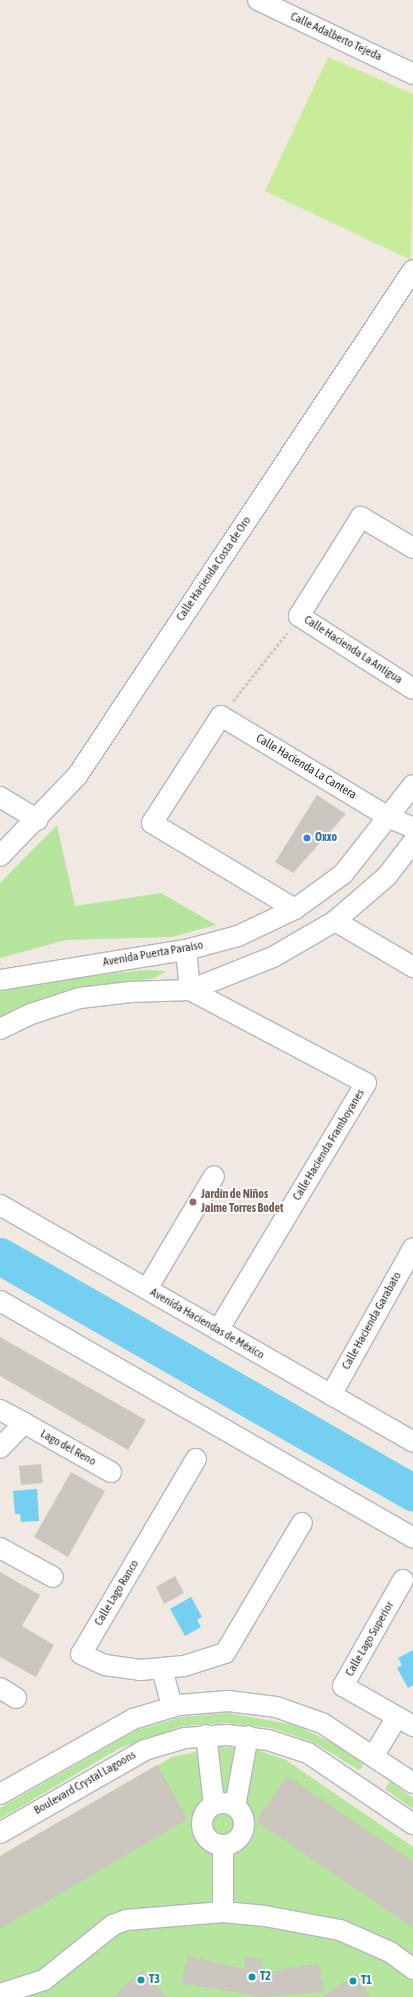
<!DOCTYPE html>
<html>
<head>
<meta charset="utf-8">
<style>
	body { margin:0 }
	#map { position:relative; width:413px; height:1997px; overflow:hidden; background:#efe9e1; font-family:"Asap Condensed",sans-serif }
	div>[style] { position:absolute }
	.green>* { inset:0; background:#b6e59e }
	.pitch>* { inset:0; background:#c9ec9a }
	.water>* { inset:0; background:#75cff0 }
	.river>* { height:37px; margin:-18.5px; padding:0 18.5px; transform-origin:18.5px; border-radius:18.5px; background:#75cff0 }
	.building>* { inset:0; background:#cbc7bf }
	.path>* { height:2.5px; margin-top:-1.25px; transform-origin:0; background:repeating-linear-gradient(90deg,#c9c9c9 0 3px,transparent 0 5px) }
	.roads { filter:drop-shadow(1px 0 #b4b7c1) drop-shadow(-1px 0 #b4b7c1) drop-shadow(0 1px #b4b7c1) drop-shadow(0 -1px #b4b7c1) }
	.minor>* { height:20px; margin:-10px; padding:0 10px; transform-origin:10px; border-radius:10px; background:#fff }
	.minor>.ring { margin:-10px; padding:0; box-sizing:content-box; background:none; border:20px solid #fff; border-radius:50% }
	.dots>* { width:11px; height:11px; translate:-50% -50%; box-sizing:border-box; border:2px solid #fff; border-radius:50% }
	span { translate:-50% -50%; white-space:nowrap; text-align:center; line-height:1.15; -webkit-text-stroke:4px #fff; paint-order:stroke }
	.street-label { font-size:12px; color:#2e2e2e }
	.shop-label { font-size:12px; color:#366cbe; font-weight:700 }
	.left { translate:0 -50%; text-align:left }
	.education-label { font-size:12px; color:#785e54; font-weight:700 }
	.culture-label { font-size:12px; color:#0d838f; font-weight:700 }
</style>
</head>
<body>
<div id="map">
	<div class="green">
		<i style="clip-path:polygon(57px 825px,75px 906px,161px 893px,216px 925px,172px 937px,66px 940px,0 958px,0 883px)"></i>
		<i style="clip-path:polygon(146px 970px,166px 971px,155px 978px,66px 991px,0 1016px,0 992px,10px 988px,37px 981px)"></i>
		<i style="clip-path:polygon(227px 1713px,295px 1725px,337px 1745px,363px 1763px,363px 1767px,359px 1770px,313px 1742px,271px 1728px,227px 1723px,183px 1726px,120px 1748px,0 1819px,0 1808px,137px 1730px,181px 1717px)"></i>
		<i style="clip-path:polygon(221px 1747px,254px 1749px,286px 1760px,413px 1847px,413px 1997px,0 1997px,0 1856px,172px 1757px)"></i>
		<i style="clip-path:polygon(390px 1781px,413px 1798px,413px 1809px,385px 1789px)"></i>
	</div>
	<div class="pitch">
		<i style="clip-path:polygon(328px 57px,413px 94px,411px 260px,265px 191px)"></i>
	</div>
	<div class="water">
		<i style="clip-path:polygon(37px 1489px,39px 1521px,21px 1522px,20px 1514px,15px 1514px,13px 1491px)"></i>
		<i style="clip-path:polygon(191px 1597px,202px 1617px,197px 1620px,201px 1627px,185px 1636px,170px 1609px)"></i>
		<i style="clip-path:polygon(413px 1650px,413px 1685px,408px 1688px,397px 1668px,402px 1665px,398px 1658px)"></i>
	</div>
	<div class="river">
		<i style="left:0;top:1256px;width:476px;rotate:29.8deg"></i>
	</div>
	<div class="building">
		<i style="clip-path:polygon(317px 795px,346px 814px,293px 873px,275px 862px)"></i>
		<i style="clip-path:polygon(0 1337px,146px 1420px,128px 1450px,0 1376px)"></i>
		<i style="clip-path:polygon(41px 1464px,43px 1483px,21px 1485px,19px 1466px)"></i>
		<i style="clip-path:polygon(71px 1472px,105px 1491px,68px 1557px,34px 1537px)"></i>
		<i style="clip-path:polygon(0 1572px,40px 1595px,22px 1626px,54px 1645px,36px 1677px,0 1657px)"></i>
		<i style="clip-path:polygon(175px 1576px,184px 1593px,164px 1604px,156px 1587px)"></i>
		<i style="clip-path:polygon(157px 1765px,188px 1819px,0 1929px,0 1856px)"></i>
		<i style="clip-path:polygon(287px 1776px,413px 1861px,413px 1928px,256px 1821px)"></i>
		<i style="clip-path:polygon(188px 1956px,244px 1969px,245px 1957px,263px 1959px,261px 1973px,319px 1963px,324px 1992px,260px 1997px,181px 1983px)"></i>
		<i style="clip-path:polygon(142px 1970px,167px 1997px,113px 1997px)"></i>
		<i style="clip-path:polygon(357px 1974px,370px 1997px,321px 1997px)"></i>
	</div>
	<div class="path">
		<i style="left:233px;top:701px;width:87px;rotate:-51.5deg"></i>
	</div>
	<div class="roads">
		<div class="minor">
			<i style="left:258px;top:0;width:172px;rotate:25.5deg"></i>
			<i style="left:413px;top:548px;width:61px;rotate:-149.2deg"></i>
			<i style="left:361px;top:517px;width:117px;rotate:122.1deg"></i>
			<i style="left:299px;top:616px;width:135px;rotate:32.6deg"></i>
			<i style="left:0;top:797px;width:44px;rotate:31.2deg"></i>
			<i style="left:0;top:856px;width:111px;rotate:-46.1deg"></i>
			<i style="left:77px;top:776px;width:607px;rotate:-56.41deg"></i>
			<i style="left:295px;top:909px;width:167px;rotate:-149deg"></i>
			<i style="left:152px;top:823px;width:127px;rotate:-57.2deg"></i>
			<i style="left:221px;top:716px;width:197px;rotate:31.1deg"></i>
			<i style="left:390px;top:818px;width:25px;rotate:23deg"></i>
			<i style="left:335px;top:921px;width:91px;rotate:30.5deg"></i>
			<i style="left:186px;top:950px;width:40px;rotate:84.3deg"></i>
			<i style="left:190px;top:990px;width:199px;rotate:27.9deg"></i>
			<i style="left:366px;top:1083px;width:288px;rotate:120.9deg"></i>
			<i style="left:0;top:980px;width:188px;rotate:-9.2deg"></i>
			<i style="left:186px;top:950px;width:54px;rotate:-15.1deg"></i>
			<i style="left:238px;top:936px;width:63px;rotate:-25.3deg"></i>
			<i style="left:295px;top:909px;width:59px;rotate:-36.1deg"></i>
			<i style="left:343px;top:874px;width:113px;rotate:-51.8deg"></i>
			<i style="left:0;top:1029px;width:34px;rotate:-26deg"></i>
			<i style="left:31px;top:1014px;width:52px;rotate:-18.1deg"></i>
			<i style="left:80px;top:998px;width:51px;rotate:-6.7deg"></i>
			<i style="left:131px;top:992px;width:59px;rotate:-1.9deg"></i>
			<i style="left:190px;top:990px;width:89px;rotate:-21.7deg"></i>
			<i style="left:273px;top:957px;width:72px;rotate:-30.1deg"></i>
			<i style="left:335px;top:921px;width:69px;rotate:-40.9deg"></i>
			<i style="left:387px;top:876px;width:43px;rotate:-52.6deg"></i>
			<i style="left:0;top:1205px;width:476px;rotate:29.8deg"></i>
			<i style="left:147px;top:1289px;width:131px;rotate:-59.3deg"></i>
			<i style="left:0;top:1301px;width:476px;rotate:29.8deg"></i>
			<i style="left:331px;top:1395px;width:168px;rotate:-60.8deg"></i>
			<i style="left:0;top:1410px;width:27px;rotate:28deg"></i>
			<i style="left:0;top:1448px;width:35px;rotate:-46deg"></i>
			<i style="left:24px;top:1423px;width:100px;rotate:29.4deg"></i>
			<i style="left:196px;top:1459px;width:226px;rotate:120.5deg"></i>
			<i style="left:81px;top:1654px;width:26px;rotate:25deg"></i>
			<i style="left:105px;top:1665px;width:35px;rotate:8deg"></i>
			<i style="left:140px;top:1670px;width:44px;rotate:-5.2deg"></i>
			<i style="left:184px;top:1666px;width:43px;rotate:-17.6deg"></i>
			<i style="left:225px;top:1653px;width:151px;rotate:-59.4deg"></i>
			<i style="left:0;top:1548px;width:60px;rotate:28.7deg"></i>
			<i style="left:403px;top:1580px;width:122px;rotate:119.5deg"></i>
			<i style="left:343px;top:1686px;width:81px;rotate:29.7deg"></i>
			<i style="left:162px;top:1669px;width:39px;rotate:75deg"></i>
			<i style="left:0;top:1688px;width:19px;rotate:32deg"></i>
			<i style="left:206px;top:1735px;width:69px;rotate:83.4deg"></i>
			<i style="left:374px;top:1755px;width:44px;rotate:-58.8deg"></i>
			<i style="left:0;top:1794px;width:153px;rotate:-29.4deg"></i>
			<i style="left:133px;top:1719px;width:48px;rotate:-16.9deg"></i>
			<i style="left:179px;top:1705px;width:49px;rotate:-4.7deg"></i>
			<i style="left:228px;top:1701px;width:48px;rotate:7.1deg"></i>
			<i style="left:276px;top:1707px;width:49px;rotate:19.2deg"></i>
			<i style="left:322px;top:1723px;width:109px;rotate:33.4deg"></i>
			<i class="ring" style="left:202px;top:1803px;width:22px;height:22px"></i>
			<i style="left:235px;top:1806px;width:71px;rotate:-79.5deg"></i>
			<i style="left:0;top:1833px;width:167px;rotate:-29.8deg"></i>
			<i style="left:145px;top:1750px;width:42px;rotate:-16.7deg"></i>
			<i style="left:185px;top:1738px;width:42px;rotate:-4.1deg"></i>
			<i style="left:227px;top:1735px;width:41px;rotate:7deg"></i>
			<i style="left:268px;top:1740px;width:42px;rotate:18deg"></i>
			<i style="left:308px;top:1753px;width:127px;rotate:34.1deg"></i>
			<i style="left:223px;top:1912px;width:67px;rotate:-90deg"></i>
			<i style="left:0;top:1994px;width:46px;rotate:-17.7deg"></i>
			<i style="left:44px;top:1980px;width:88px;rotate:-38.6deg"></i>
			<i style="left:113px;top:1925px;width:14px;rotate:-21deg"></i>
			<i style="left:126px;top:1920px;width:97px;rotate:-4.7deg"></i>
			<i style="left:223px;top:1912px;width:42px;rotate:5.4deg"></i>
			<i style="left:265px;top:1916px;width:76px;rotate:10.6deg"></i>
			<i style="left:340px;top:1930px;width:55px;rotate:23.7deg"></i>
			<i style="left:390px;top:1952px;width:29px;rotate:36deg"></i>
		</div>
	</div>
	<div class="dots">
		<i style="left:307px;top:838px;background:#3f7fe0"></i>
		<i style="left:193px;top:1202px;background:#8d6e63"></i>
		<i style="left:252px;top:1977px;background:#0f9aa8"></i>
		<i style="left:141px;top:1980px;background:#0f9aa8"></i>
		<i style="left:353px;top:1981px;background:#0f9aa8"></i>
	</div>
	<div class="street-label">
		<span style="left:336px;top:37px;rotate:25deg">Calle Adalberto Tejeda</span>
		<span style="left:214px;top:569px;rotate:-56deg">Calle Hacienda Costa de Oro</span>
		<span style="left:353px;top:650px;rotate:33deg">Calle Hacienda La Antigua</span>
		<span style="left:306px;top:767px;rotate:31deg">Calle Hacienda La Cantera</span>
		<span style="left:153px;top:954px;rotate:-10deg">Avenida Puerta Paraíso</span>
		<span style="left:329px;top:1145px;rotate:-59deg">Calle Hacienda Framboyanes</span>
		<span style="left:372px;top:1321px;rotate:-61deg">Calle Hacienda Garabato</span>
		<span style="left:207px;top:1324px;rotate:30deg">Avenida Haciendas de México</span>
		<span style="left:68px;top:1448px;rotate:29deg">Lago del Reno</span>
		<span style="left:117px;top:1593px;rotate:-59deg">Calle Lago Ranco</span>
		<span style="left:370px;top:1639px;rotate:-60deg">Calle Lago Superior</span>
		<span style="left:85px;top:1783px;rotate:-30deg">Boulevard Crystal Lagoons</span>
	</div>
	<div class="shop-label">
		<span class="left" style="left:315px;top:838px">Oxxo</span>
	</div>
	<div class="education-label">
		<span class="left" style="left:201px;top:1202px">Jardín de Niños<br>Jaime Torres Bodet</span>
	</div>
	<div class="culture-label">
		<span class="left" style="left:260px;top:1977px">T2</span>
		<span class="left" style="left:149px;top:1980px">T3</span>
		<span class="left" style="left:361px;top:1981px">T1</span>
	</div>
</div>
</body>
</html>
